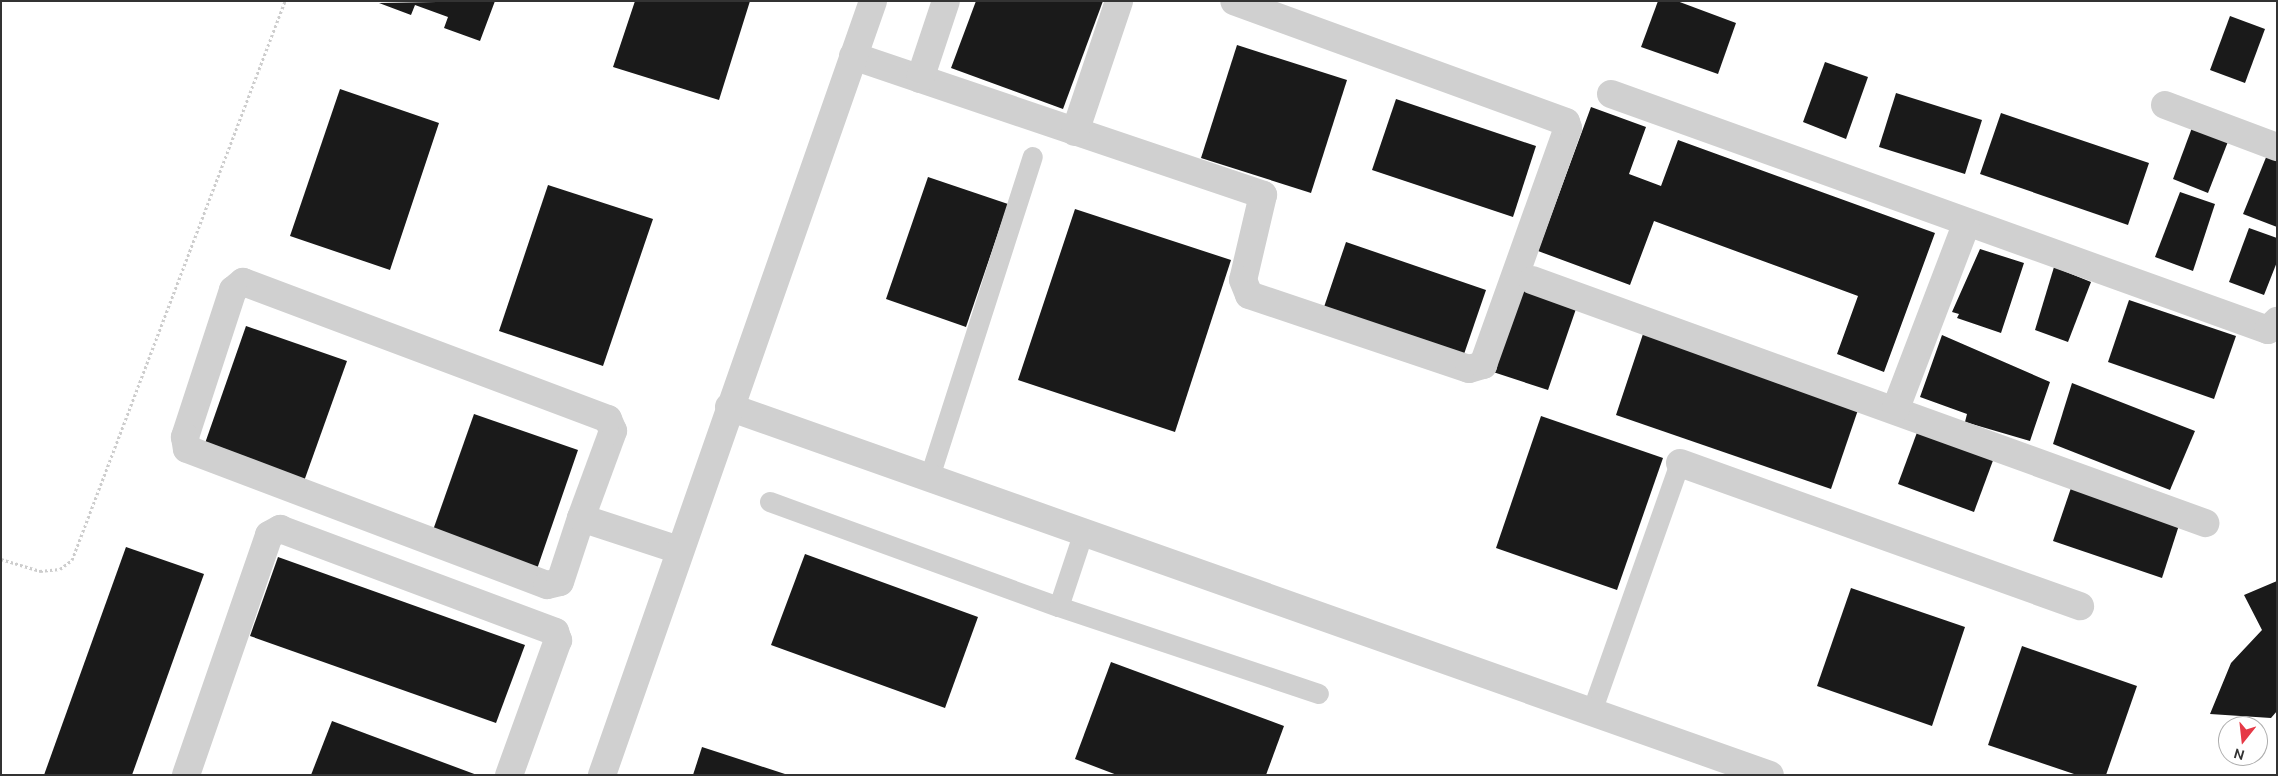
<!DOCTYPE html>
<html>
<head>
<meta charset="utf-8">
<style>
	body { margin:0 }
	#map { position:relative; width:2278px; height:776px; overflow:hidden; background:#fff; font-family:Ubuntu,sans-serif }
	div>[style] { position:absolute }
	.building>* { inset:0; background:#1a1a1a }
	.path>* { height:3px; margin-top:-1.5px; transform-origin:0; background:repeating-linear-gradient(90deg,#cdcdcd 0 2.5px,transparent 0 5px) }
	.service>* { height:20px; margin:-10px; padding:0 10px; transform-origin:10px; border-radius:10px; background:#d0d0d0 }
	.minor>* { height:28px; margin:-14px; padding:0 14px; transform-origin:14px; border-radius:14px; background:#d0d0d0 }
	span { translate:-50% -50%; white-space:nowrap; text-align:center; line-height:1.15; -webkit-text-stroke:5px #fff; paint-order:stroke }
	.frame { position:absolute; inset:0; border:2px solid #333; pointer-events:none }
	.north { position:absolute; left:2218px; top:716px; width:50px; height:50px; box-sizing:border-box; background:#fff; border:1px solid #adadad; border-radius:50%; rotate:196deg; font-size:14px; font-weight:700; line-height:20px; text-align:center; color:#333 }
	.north::after { content:''; display:block; margin:auto; width:18px; height:22px; background:#e63946; clip-path:polygon(50% 0,100% 100%,50% 72%,0 100%) }
</style>
</head>
<body>
<div id="map">
	<div class="building">
		<i style="clip-path:polygon(495px 1px,480px 41px,444px 28px,448px 17px,415px 5px,411px 15px,379px 3px)"></i>
		<i style="clip-path:polygon(635px 1px,750px 1px,719px 100px,613px 67px)"></i>
		<i style="clip-path:polygon(976px 1px,1103px 1px,1063px 109px,951px 68px)"></i>
		<i style="clip-path:polygon(1658px 1px,1677px 1px,1736px 23px,1718px 74px,1641px 47px)"></i>
		<i style="clip-path:polygon(2230px 16px,2265px 29px,2245px 83px,2210px 70px)"></i>
		<i style="clip-path:polygon(1237px 45px,1347px 80px,1311px 193px,1201px 158px)"></i>
		<i style="clip-path:polygon(1825px 62px,1868px 77px,1846px 139px,1803px 122px)"></i>
		<i style="clip-path:polygon(340px 89px,439px 123px,390px 270px,290px 236px)"></i>
		<i style="clip-path:polygon(1896px 93px,1982px 120px,1965px 174px,1879px 147px)"></i>
		<i style="clip-path:polygon(1396px 99px,1536px 146px,1513px 217px,1372px 170px)"></i>
		<i style="clip-path:polygon(1591px 107px,1646px 127px,1629px 174px,1661px 186px,1678px 140px,1935px 233px,1884px 372px,1837px 354px,1858px 296px,1654px 221px,1630px 285px,1538px 251px)"></i>
		<i style="clip-path:polygon(2001px 113px,2149px 163px,2128px 225px,1980px 174px)"></i>
		<i style="clip-path:polygon(2193px 125px,2229px 139px,2208px 193px,2173px 179px)"></i>
		<i style="clip-path:polygon(2267px 155px,2277px 158px,2277px 227px,2243px 214px)"></i>
		<i style="clip-path:polygon(928px 177px,1008px 204px,966px 327px,886px 299px)"></i>
		<i style="clip-path:polygon(548px 185px,653px 219px,603px 366px,499px 331px)"></i>
		<i style="clip-path:polygon(2180px 192px,2215px 204px,2193px 271px,2155px 257px)"></i>
		<i style="clip-path:polygon(1075px 209px,1231px 260px,1175px 432px,1018px 380px)"></i>
		<i style="clip-path:polygon(2249px 228px,2277px 238px,2277px 262px,2264px 295px,2229px 282px)"></i>
		<i style="clip-path:polygon(1346px 242px,1486px 290px,1462px 360px,1322px 313px)"></i>
		<i style="clip-path:polygon(1980px 249px,2024px 263px,2001px 333px,1957px 318px,1959px 314px,1952px 312px)"></i>
		<i style="clip-path:polygon(2054px 267px,2091px 282px,2068px 342px,2035px 330px)"></i>
		<i style="clip-path:polygon(1520px 285px,1577px 306px,1548px 390px,1490px 371px)"></i>
		<i style="clip-path:polygon(2129px 300px,2236px 336px,2214px 399px,2108px 362px)"></i>
		<i style="clip-path:polygon(246px 326px,347px 361px,303px 484px,203px 449px)"></i>
		<i style="clip-path:polygon(1643px 334px,1859px 407px,1831px 489px,1616px 415px)"></i>
		<i style="clip-path:polygon(1942px 335px,2050px 382px,2030px 441px,1965px 422px,1967px 414px,1920px 397px)"></i>
		<i style="clip-path:polygon(2072px 383px,2195px 431px,2170px 490px,2053px 444px)"></i>
		<i style="clip-path:polygon(474px 414px,578px 450px,537px 569px,432px 533px)"></i>
		<i style="clip-path:polygon(1541px 416px,1663px 458px,1617px 590px,1496px 548px)"></i>
		<i style="clip-path:polygon(1919px 427px,1995px 455px,1974px 512px,1898px 484px)"></i>
		<i style="clip-path:polygon(2073px 482px,2181px 519px,2162px 578px,2053px 541px)"></i>
		<i style="clip-path:polygon(126px 547px,204px 574px,132px 775px,44px 775px)"></i>
		<i style="clip-path:polygon(805px 554px,978px 617px,945px 708px,771px 645px)"></i>
		<i style="clip-path:polygon(278px 557px,525px 645px,496px 723px,250px 636px)"></i>
		<i style="clip-path:polygon(2277px 581px,2277px 711px,2271px 718px,2210px 714px,2231px 663px,2262px 630px,2244px 595px)"></i>
		<i style="clip-path:polygon(1851px 588px,1965px 627px,1932px 726px,1817px 686px)"></i>
		<i style="clip-path:polygon(2022px 646px,2137px 686px,2106px 775px,2077px 775px,1988px 745px)"></i>
		<i style="clip-path:polygon(1111px 662px,1284px 726px,1266px 775px,1117px 775px,1075px 759px)"></i>
		<i style="clip-path:polygon(332px 721px,477px 775px,311px 775px)"></i>
		<i style="clip-path:polygon(702px 747px,785px 774px,785px 775px,693px 775px)"></i>
	</div>
	<div class="path">
		<i style="left:1px;top:559px;width:41px;rotate:17.1deg"></i>
		<i style="left:40px;top:571px;width:20px;rotate:-6deg"></i>
		<i style="left:60px;top:569px;width:15px;rotate:-37deg"></i>
		<i style="left:72px;top:560px;width:598px;rotate:-69.14deg"></i>
	</div>
	<div class="service">
		<i style="left:930px;top:477px;width:336px;rotate:-72.2deg"></i>
		<i style="left:770px;top:502px;width:307px;rotate:20deg"></i>
		<i style="left:1059px;top:607px;width:274px;rotate:18.5deg"></i>
		<i style="left:1059px;top:607px;width:79px;rotate:-71.6deg"></i>
		<i style="left:1592px;top:712px;width:264px;rotate:-70.5deg"></i>
	</div>
	<div class="minor">
		<i style="left:853px;top:56px;width:433px;rotate:18.7deg"></i>
		<i style="left:1263px;top:195px;width:87px;rotate:103.2deg"></i>
		<i style="left:1243px;top:280px;width:16px;rotate:68deg"></i>
		<i style="left:1249px;top:295px;width:232px;rotate:18.6deg"></i>
		<i style="left:1469px;top:369px;width:15px;rotate:-16deg"></i>
		<i style="left:1483px;top:365px;width:252px;rotate:-70.3deg"></i>
		<i style="left:1568px;top:128px;width:6px;rotate:-108deg"></i>
		<i style="left:1566px;top:122px;width:353px;rotate:-160deg"></i>
		<i style="left:920px;top:79px;width:82px;rotate:-71.6deg"></i>
		<i style="left:1611px;top:94px;width:698px;rotate:19.76deg"></i>
		<i style="left:2268px;top:330px;width:13px;rotate:-45deg"></i>
		<i style="left:2165px;top:105px;width:120px;rotate:20.6deg"></i>
		<i style="left:1075px;top:132px;width:138px;rotate:-71.4deg"></i>
		<i style="left:1532px;top:280px;width:716px;rotate:19.85deg"></i>
		<i style="left:729px;top:407px;width:1104px;rotate:19.47deg"></i>
		<i style="left:1896px;top:408px;width:196px;rotate:-69.1deg"></i>
		<i style="left:1680px;top:463px;width:425px;rotate:19.7deg"></i>
		<i style="left:581px;top:518px;width:93px;rotate:-69.8deg"></i>
		<i style="left:613px;top:431px;width:13px;rotate:-113deg"></i>
		<i style="left:608px;top:419px;width:390px;rotate:-159.4deg"></i>
		<i style="left:243px;top:282px;width:13px;rotate:141deg"></i>
		<i style="left:233px;top:290px;width:155px;rotate:108.1deg"></i>
		<i style="left:185px;top:437px;width:12px;rotate:81deg"></i>
		<i style="left:187px;top:449px;width:385px;rotate:20.7deg"></i>
		<i style="left:547px;top:585px;width:13px;rotate:-13deg"></i>
		<i style="left:560px;top:582px;width:67px;rotate:-71.8deg"></i>
		<i style="left:581px;top:518px;width:103px;rotate:18.1deg"></i>
		<i style="left:186px;top:775px;width:254px;rotate:-70.9deg"></i>
		<i style="left:269px;top:535px;width:13px;rotate:-29deg"></i>
		<i style="left:280px;top:529px;width:294px;rotate:20.5deg"></i>
		<i style="left:555px;top:632px;width:9px;rotate:69deg"></i>
		<i style="left:558px;top:640px;width:144px;rotate:109.9deg"></i>
		<i style="left:602px;top:775px;width:820px;rotate:-70.7deg"></i>
	</div>
	<div class="frame"></div>
	<div class="north">N</div>
</div>
</body>
</html>
